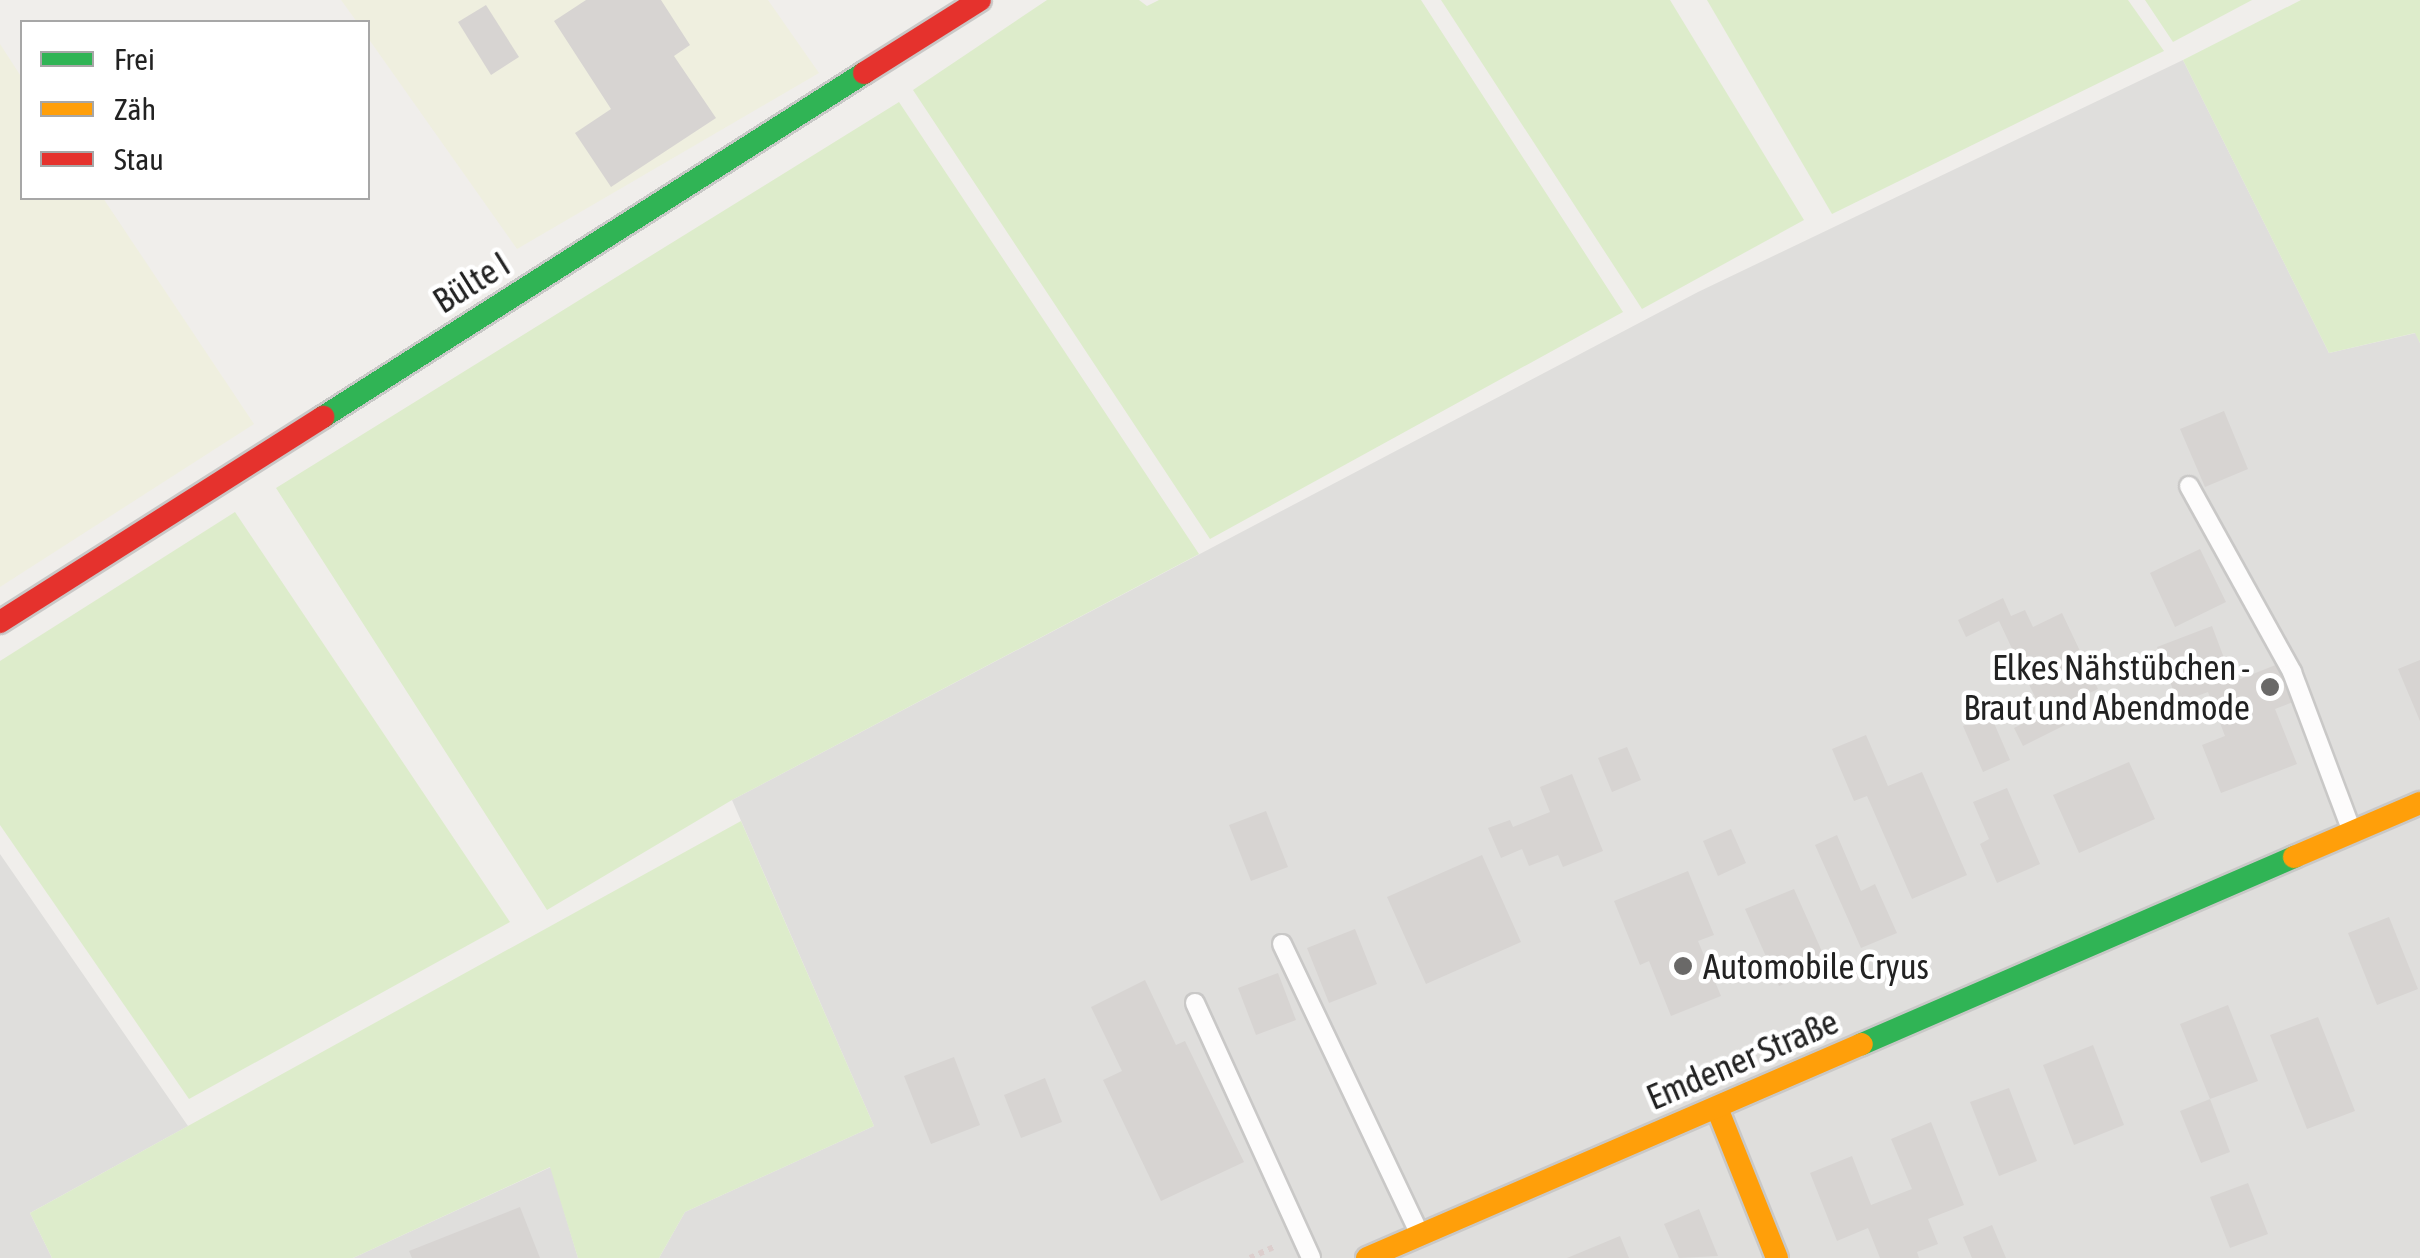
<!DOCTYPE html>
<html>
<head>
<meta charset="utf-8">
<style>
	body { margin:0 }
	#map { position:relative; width:2420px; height:1258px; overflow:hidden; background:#f0eeeb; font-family:"Asap Condensed",sans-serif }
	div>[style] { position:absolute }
	.residential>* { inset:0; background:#dfdedc }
	.farmland>* { inset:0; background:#efefdf }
	.grass>* { inset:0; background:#ddeccb }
	.building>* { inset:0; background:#d7d4d2 }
	.path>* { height:6px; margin-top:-3px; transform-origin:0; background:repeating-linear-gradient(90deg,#dccecd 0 5px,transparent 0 10px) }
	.roads { filter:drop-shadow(2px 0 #c9c8c7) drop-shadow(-2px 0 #c9c8c7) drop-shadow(0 2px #c9c8c7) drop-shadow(0 -2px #c9c8c7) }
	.lane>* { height:18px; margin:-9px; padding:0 9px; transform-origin:9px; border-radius:9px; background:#fdfcfc }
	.fast>* { height:22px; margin:-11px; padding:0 11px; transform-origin:11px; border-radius:11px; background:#30b455 }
	.slow>* { height:22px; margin:-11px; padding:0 11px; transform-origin:11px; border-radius:11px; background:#ff9f0a }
	.jam>* { height:22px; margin:-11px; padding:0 11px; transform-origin:11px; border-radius:11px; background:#e5322d }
	.dots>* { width:28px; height:28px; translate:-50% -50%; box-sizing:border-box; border:5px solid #fff; border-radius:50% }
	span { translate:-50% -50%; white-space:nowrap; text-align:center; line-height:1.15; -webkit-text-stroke:9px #fff; paint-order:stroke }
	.street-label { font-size:35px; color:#222 }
	.poi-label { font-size:35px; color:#222 }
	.right { translate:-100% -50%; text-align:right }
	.left { translate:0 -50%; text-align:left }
	.legend { position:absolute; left:20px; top:20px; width:350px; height:180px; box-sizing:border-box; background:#fff; border:2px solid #a7a7a7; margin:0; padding:12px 18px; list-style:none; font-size:30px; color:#222 }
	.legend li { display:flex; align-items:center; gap:20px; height:50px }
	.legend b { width:50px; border:2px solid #a7a7a7 }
</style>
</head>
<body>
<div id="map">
	<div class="residential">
		<i style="clip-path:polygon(2183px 60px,2329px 353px,2416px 333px,2420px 343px,2420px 1258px,659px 1258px,685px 1212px,874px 1126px,732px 800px,1698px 292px)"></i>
		<i style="clip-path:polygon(0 854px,188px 1126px,30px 1213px,52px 1258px,0 1258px)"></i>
		<i style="clip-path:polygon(551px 1167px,578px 1258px,353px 1258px)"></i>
	</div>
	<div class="farmland">
		<i style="clip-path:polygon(341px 0,768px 0,819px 73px,517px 249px,368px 38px,368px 22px,357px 22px)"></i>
		<i style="clip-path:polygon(0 44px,22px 78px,22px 198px,103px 198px,254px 424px,0 587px)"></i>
	</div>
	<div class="grass">
		<i style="clip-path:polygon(1047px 0,1139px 0,1147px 6px,1159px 0,1421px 0,1623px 312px,1210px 539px,913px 90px)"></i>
		<i style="clip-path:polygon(1441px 0,1670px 0,1804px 220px,1642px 309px)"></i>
		<i style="clip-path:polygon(1707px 0,2128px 0,2164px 51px,1832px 214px)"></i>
		<i style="clip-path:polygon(2145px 0,2252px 0,2173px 42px)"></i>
		<i style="clip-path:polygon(2301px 0,2420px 0,2420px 343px,2415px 333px,2329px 353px,2183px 60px)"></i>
		<i style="clip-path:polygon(899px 102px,1199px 554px,732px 800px,547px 910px,276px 488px)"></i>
		<i style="clip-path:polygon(235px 512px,510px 922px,189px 1099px,0 825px,0 661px)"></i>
		<i style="clip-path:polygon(741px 821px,874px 1126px,685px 1212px,659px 1258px,578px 1258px,550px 1167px,353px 1258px,52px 1258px,30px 1213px)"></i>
	</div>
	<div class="building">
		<i style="clip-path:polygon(586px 0,661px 0,690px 45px,674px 56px,716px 118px,611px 187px,575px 133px,611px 109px,554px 21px)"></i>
		<i style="clip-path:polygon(486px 5px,519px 57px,491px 75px,458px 22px)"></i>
		<i style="clip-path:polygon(2224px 411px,2248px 469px,2205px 487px,2180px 429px)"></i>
		<i style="clip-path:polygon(2200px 549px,2226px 602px,2175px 627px,2150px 573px)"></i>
		<i style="clip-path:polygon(2003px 598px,2011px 616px,2025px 610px,2033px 627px,2062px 613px,2098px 689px,2057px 708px,2065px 725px,2023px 746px,2014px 728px,2043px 714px,1999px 621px,1966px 637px,1958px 620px)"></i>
		<i style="clip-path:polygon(2212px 626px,2233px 682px,2278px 664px,2293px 702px,2275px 709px,2297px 764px,2221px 793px,2202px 745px,2225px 736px,2208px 692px,2178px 703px,2157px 647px)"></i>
		<i style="clip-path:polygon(2420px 660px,2420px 721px,2398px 669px)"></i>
		<i style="clip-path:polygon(1984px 700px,2010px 760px,1983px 772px,1963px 726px,1980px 718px,1974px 704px)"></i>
		<i style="clip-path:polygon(1866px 735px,1888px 786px,1922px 772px,1967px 875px,1912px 899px,1867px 796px,1854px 801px,1832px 749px)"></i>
		<i style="clip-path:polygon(1627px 747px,1641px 780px,1612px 792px,1598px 758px)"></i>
		<i style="clip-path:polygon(2129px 762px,2155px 819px,2079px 853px,2053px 795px)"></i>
		<i style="clip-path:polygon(1572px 774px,1603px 851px,1563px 867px,1558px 855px,1529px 866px,1522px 849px,1501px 858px,1488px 828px,1510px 820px,1513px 827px,1550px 812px,1540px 787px)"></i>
		<i style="clip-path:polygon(2007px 788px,2040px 864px,1997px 883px,1980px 844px,1989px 839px,1973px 802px)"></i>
		<i style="clip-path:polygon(1266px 811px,1288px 867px,1251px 881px,1229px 825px)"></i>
		<i style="clip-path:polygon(1731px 829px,1746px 863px,1718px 876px,1703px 841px)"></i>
		<i style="clip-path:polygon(1837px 835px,1861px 891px,1875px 884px,1897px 933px,1861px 948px,1815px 845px)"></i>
		<i style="clip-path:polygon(1482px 855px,1521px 942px,1426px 984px,1387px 897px)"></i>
		<i style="clip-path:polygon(1688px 871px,1714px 935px,1698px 941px,1721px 996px,1671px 1016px,1649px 961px,1640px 965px,1614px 901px)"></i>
		<i style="clip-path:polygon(1794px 889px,1828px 965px,1779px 986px,1745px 909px)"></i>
		<i style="clip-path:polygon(2389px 917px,2418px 989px,2377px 1005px,2348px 933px)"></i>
		<i style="clip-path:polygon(1355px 929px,1377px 984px,1329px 1003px,1307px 948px)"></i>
		<i style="clip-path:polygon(1278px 973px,1296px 1020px,1256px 1035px,1238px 988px)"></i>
		<i style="clip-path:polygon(1145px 980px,1176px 1045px,1185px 1041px,1244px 1162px,1161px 1201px,1103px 1080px,1122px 1071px,1091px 1007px)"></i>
		<i style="clip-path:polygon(2228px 1005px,2258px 1081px,2210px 1099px,2180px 1024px)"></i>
		<i style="clip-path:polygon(2318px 1017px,2355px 1111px,2307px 1129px,2270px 1035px)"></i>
		<i style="clip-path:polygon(2093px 1045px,2124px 1125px,2074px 1145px,2043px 1065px)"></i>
		<i style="clip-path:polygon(954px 1057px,980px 1125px,931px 1144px,904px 1076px)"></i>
		<i style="clip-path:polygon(1045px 1078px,1062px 1122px,1021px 1138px,1004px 1095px)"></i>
		<i style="clip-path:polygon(2009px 1088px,2037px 1161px,1999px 1176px,1970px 1102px)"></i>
		<i style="clip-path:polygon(2210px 1099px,2230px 1152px,2201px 1163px,2180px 1111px)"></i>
		<i style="clip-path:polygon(1931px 1122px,1964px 1205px,1928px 1219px,1938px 1244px,1917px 1252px,1919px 1258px,1880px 1258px,1868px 1228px,1837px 1241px,1810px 1173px,1852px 1156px,1871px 1205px,1912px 1189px,1891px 1139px)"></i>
		<i style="clip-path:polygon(2248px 1183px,2268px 1234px,2230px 1248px,2210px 1197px)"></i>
		<i style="clip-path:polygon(520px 1207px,540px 1258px,412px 1258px,409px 1251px)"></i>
		<i style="clip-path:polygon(1699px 1209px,1718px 1256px,1679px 1258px,1664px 1224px)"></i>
		<i style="clip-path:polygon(1992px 1225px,2006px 1258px,1972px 1258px,1963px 1237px)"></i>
		<i style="clip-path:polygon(1620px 1236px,1629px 1258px,1567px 1258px)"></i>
	</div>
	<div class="path">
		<i style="left:1250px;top:1258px;width:29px;rotate:-25deg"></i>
	</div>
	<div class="roads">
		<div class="lane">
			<i style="left:2189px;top:486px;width:213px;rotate:61deg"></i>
			<i style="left:2292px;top:672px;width:171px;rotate:69.4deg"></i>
			<i style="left:1282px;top:944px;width:319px;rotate:64.6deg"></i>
			<i style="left:1195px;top:1003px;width:280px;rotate:65.5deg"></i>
		</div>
		<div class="fast">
			<i style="left:323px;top:417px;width:641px;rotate:-32.45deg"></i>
			<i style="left:1862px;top:1044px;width:471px;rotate:-23.4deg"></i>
		</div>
		<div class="slow">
			<i style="left:2294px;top:857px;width:137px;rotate:-23.2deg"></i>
			<i style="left:1717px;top:1108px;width:162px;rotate:68.2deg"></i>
			<i style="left:1367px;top:1258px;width:539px;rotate:-23.38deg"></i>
		</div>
		<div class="jam">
			<i style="left:864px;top:73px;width:137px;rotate:-32.2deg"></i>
			<i style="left:0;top:622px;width:383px;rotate:-32.4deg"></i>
		</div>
	</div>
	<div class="dots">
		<i style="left:2270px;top:687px;background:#6a6968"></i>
		<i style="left:1683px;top:966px;background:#6a6968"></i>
	</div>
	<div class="street-label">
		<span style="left:471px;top:282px;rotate:-32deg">Bülte I</span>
		<span style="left:1742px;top:1059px;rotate:-23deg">Emdener Straße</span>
	</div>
	<div class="poi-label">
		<span class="right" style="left:2250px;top:687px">Elkes Nähstübchen -<br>Braut und Abendmode</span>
		<span class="left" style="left:1703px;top:966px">Automobile Cryus</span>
	</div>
	<ul class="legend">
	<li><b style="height:12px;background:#30b455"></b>Frei</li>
	<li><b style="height:12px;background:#ff9f0a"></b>Zäh</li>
	<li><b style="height:12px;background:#e5322d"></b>Stau</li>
	</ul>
</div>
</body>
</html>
